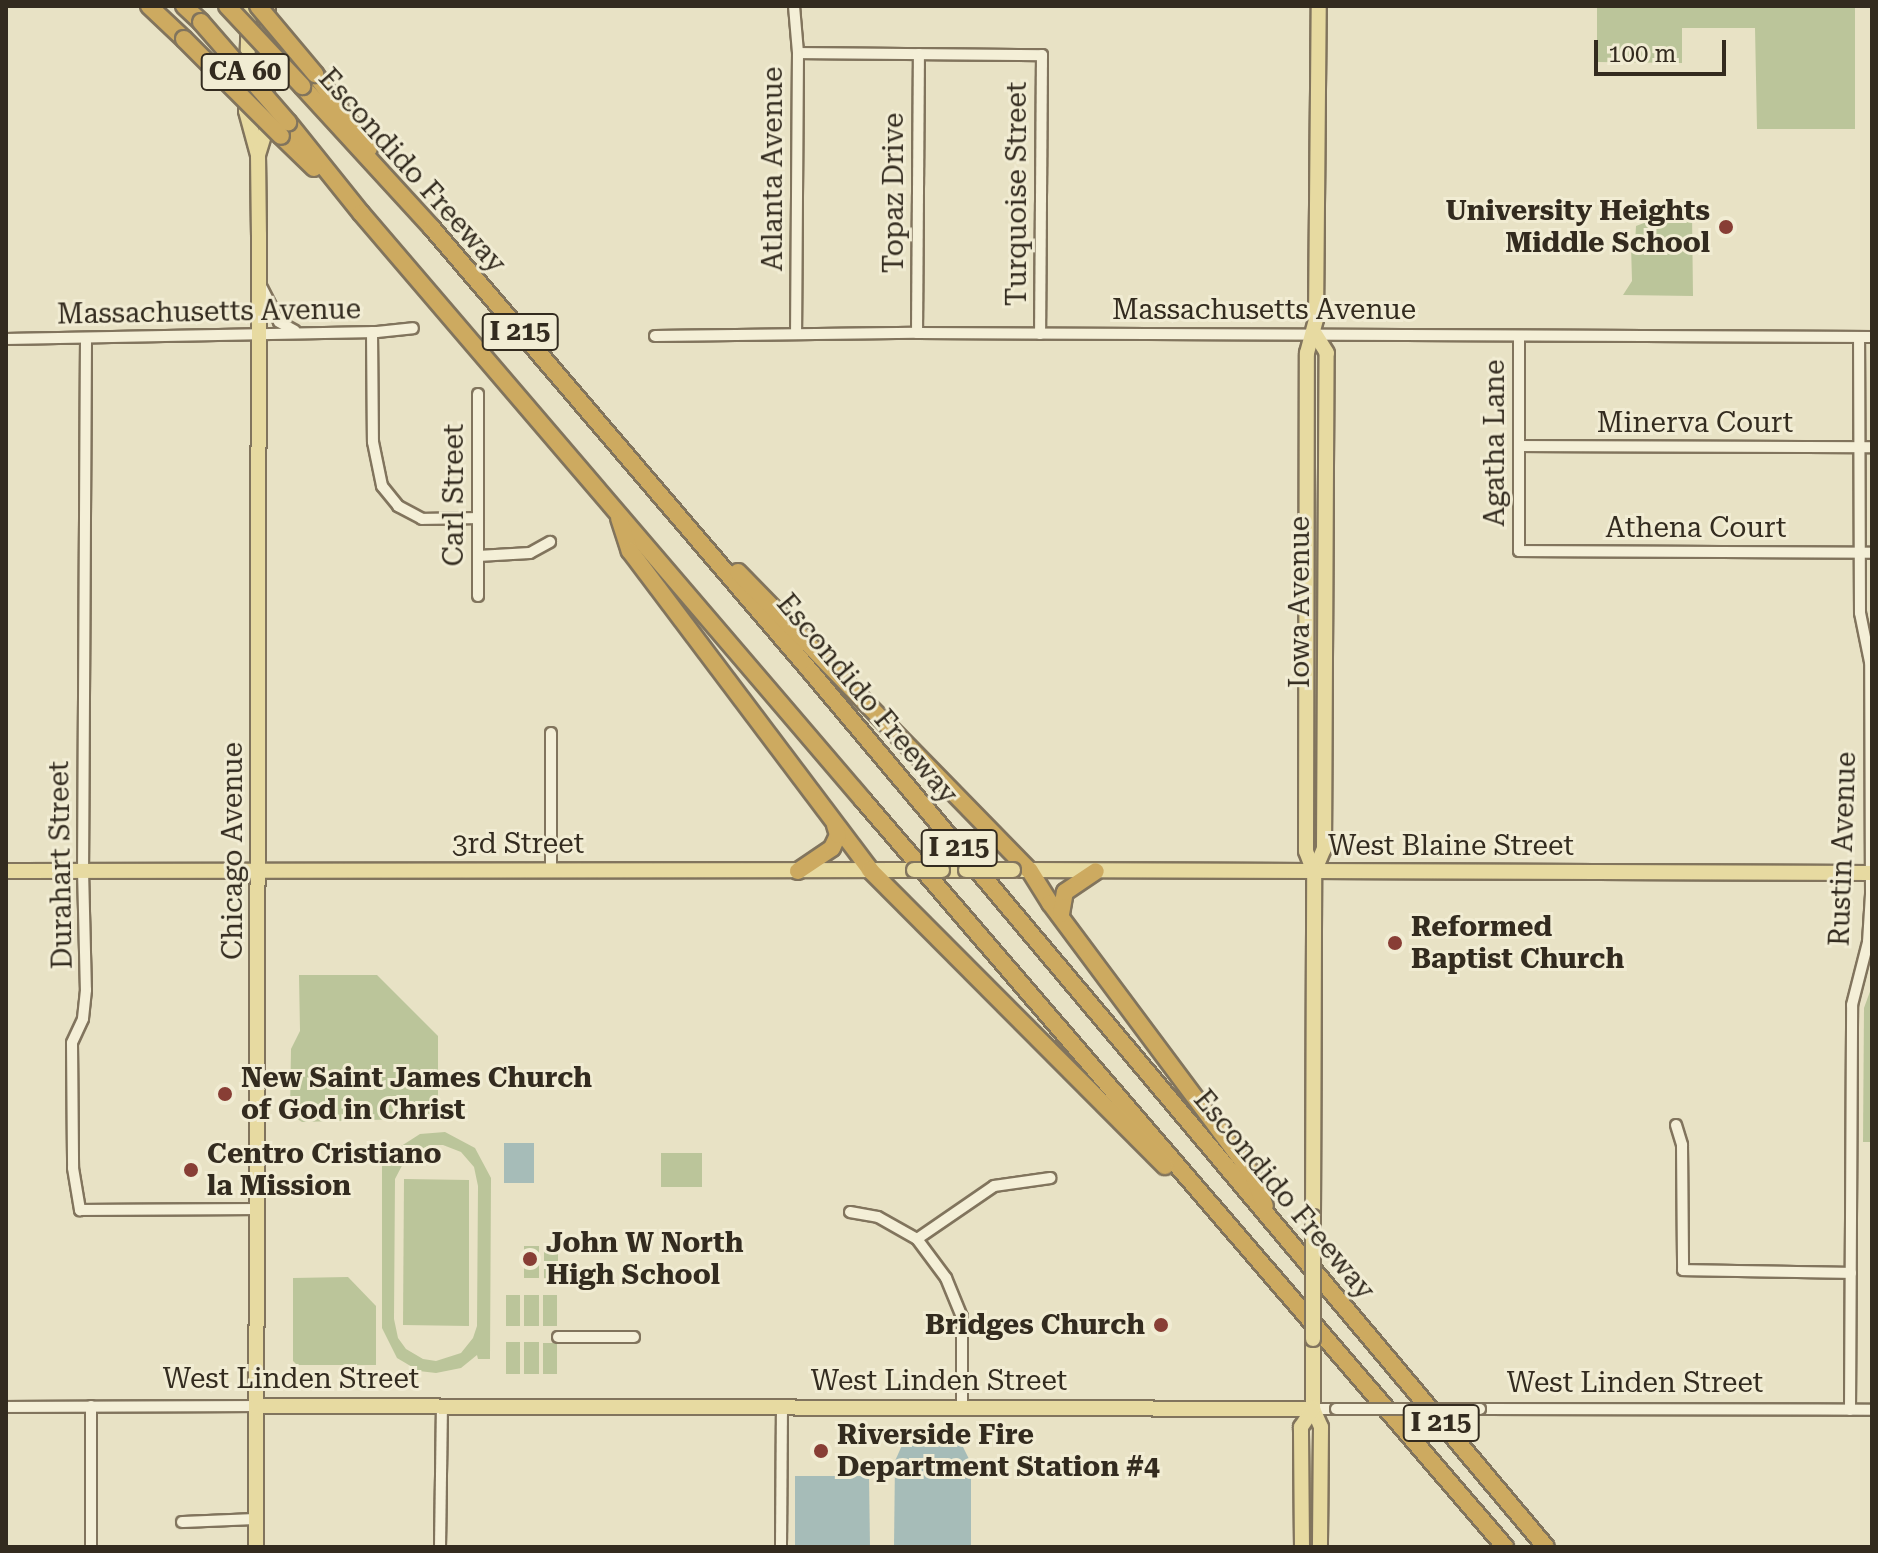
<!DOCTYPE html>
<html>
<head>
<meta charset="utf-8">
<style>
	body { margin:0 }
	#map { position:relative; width:1878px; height:1553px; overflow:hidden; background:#e8e2c5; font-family:"Roboto Serif",serif }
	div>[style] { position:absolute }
	.green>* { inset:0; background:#bbc59a }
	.water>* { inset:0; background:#a6bcb8 }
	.roads { filter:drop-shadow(2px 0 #81745d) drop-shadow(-2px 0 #81745d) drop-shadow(0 2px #81745d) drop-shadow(0 -2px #81745d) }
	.minor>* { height:10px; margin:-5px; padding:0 5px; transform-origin:5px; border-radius:5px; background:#f4efd7 }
	.major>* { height:14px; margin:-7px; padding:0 7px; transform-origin:7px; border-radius:7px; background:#e7daa1 }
	.highway>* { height:16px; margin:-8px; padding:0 8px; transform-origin:8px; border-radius:8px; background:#cdaa60 }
	.bridges { filter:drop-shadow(2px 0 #81745d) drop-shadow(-2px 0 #81745d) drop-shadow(0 2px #81745d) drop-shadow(0 -2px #81745d) }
	.minor-bridge>* { height:10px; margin:-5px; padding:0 5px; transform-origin:5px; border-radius:5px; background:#f4efd7 }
	.major-bridge>* { height:14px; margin:-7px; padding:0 7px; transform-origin:7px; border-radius:7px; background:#e7daa1 }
	.highway-bridge>* { height:16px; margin:-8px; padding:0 8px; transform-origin:8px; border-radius:8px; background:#cdaa60 }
	.dots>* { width:22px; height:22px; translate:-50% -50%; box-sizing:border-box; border:4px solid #f1ecd3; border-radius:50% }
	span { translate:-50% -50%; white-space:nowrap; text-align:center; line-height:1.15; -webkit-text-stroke:6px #f1ecd3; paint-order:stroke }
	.shield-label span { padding:2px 6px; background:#f1ecd3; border:2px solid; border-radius:6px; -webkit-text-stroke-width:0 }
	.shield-label { font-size:26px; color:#332b1f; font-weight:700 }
	.street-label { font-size:28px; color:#332b1f }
	.poi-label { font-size:28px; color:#332b1f; font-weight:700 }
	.right { translate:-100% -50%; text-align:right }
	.left { translate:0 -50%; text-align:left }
	.frame { position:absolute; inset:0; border:8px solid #332b1f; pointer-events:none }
	.scale { position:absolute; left:1594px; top:40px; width:132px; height:36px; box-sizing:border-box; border:4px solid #332b1f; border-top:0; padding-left:10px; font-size:24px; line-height:28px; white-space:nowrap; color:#332b1f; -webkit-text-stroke:6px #f1ecd3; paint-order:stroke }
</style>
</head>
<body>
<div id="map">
	<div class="green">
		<i style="clip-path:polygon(1597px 6px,1855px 6px,1855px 129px,1757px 129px,1755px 28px,1682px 28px,1682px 63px,1597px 62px)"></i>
		<i style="clip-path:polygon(1645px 213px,1692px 213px,1693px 296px,1623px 295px,1632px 281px,1631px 245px,1635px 244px,1636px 226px,1644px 223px)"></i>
		<i style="clip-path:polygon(299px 975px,377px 975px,438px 1036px,438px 1118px,302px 1122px,290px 1114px,291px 1049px,300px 1031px)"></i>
		<i style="clip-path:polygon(1872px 986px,1872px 1142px,1863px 1142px,1864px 1008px)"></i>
		<i style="clip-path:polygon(evenodd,445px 1132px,475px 1148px,491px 1178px,490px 1359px,478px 1359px,477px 1355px,461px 1368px,436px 1373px,419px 1371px,397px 1358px,382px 1328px,382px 1146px,395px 1146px,395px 1150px,420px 1134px,445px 1132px,430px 1145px,443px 1145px,461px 1152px,474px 1167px,478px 1186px,477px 1326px,473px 1338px,461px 1353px,436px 1361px,423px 1359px,406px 1349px,398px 1338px,394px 1319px,395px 1179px,407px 1156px,430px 1145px)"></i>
		<i style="clip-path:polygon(661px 1153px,702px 1153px,702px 1187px,661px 1187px)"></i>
		<i style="clip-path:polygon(404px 1179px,469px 1180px,469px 1326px,403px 1325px)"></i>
		<i style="clip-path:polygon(539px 1246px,539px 1278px,524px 1278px,524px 1246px)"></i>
		<i style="clip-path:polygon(544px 1246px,558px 1246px,558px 1278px,544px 1278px)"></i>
		<i style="clip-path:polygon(348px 1277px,376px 1306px,376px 1365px,297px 1365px,293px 1361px,293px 1278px)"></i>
		<i style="clip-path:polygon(506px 1295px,520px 1295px,520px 1326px,506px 1326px)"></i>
		<i style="clip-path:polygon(524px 1295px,539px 1295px,539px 1326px,524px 1326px)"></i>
		<i style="clip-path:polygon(543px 1295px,557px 1295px,557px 1326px,543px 1326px)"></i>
		<i style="clip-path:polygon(506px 1342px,520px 1342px,520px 1374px,506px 1374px)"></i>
		<i style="clip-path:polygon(524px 1342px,539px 1342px,539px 1374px,524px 1374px)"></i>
		<i style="clip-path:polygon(543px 1343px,557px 1343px,557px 1374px,543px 1374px)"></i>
	</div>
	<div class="water">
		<i style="clip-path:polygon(504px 1143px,534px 1143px,534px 1183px,504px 1183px)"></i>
		<i style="clip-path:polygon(903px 1443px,961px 1443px,971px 1463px,971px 1547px,894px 1547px,895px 1461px)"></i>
		<i style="clip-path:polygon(795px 1476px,869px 1476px,870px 1547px,795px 1547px)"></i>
	</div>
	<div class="roads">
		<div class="minor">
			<i style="left:794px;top:6px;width:47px;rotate:85.1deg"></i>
			<i style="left:798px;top:53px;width:280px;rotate:90.4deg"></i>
			<i style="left:798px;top:53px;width:244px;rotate:0.5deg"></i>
			<i style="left:1042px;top:55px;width:279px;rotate:90.4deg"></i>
			<i style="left:262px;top:288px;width:38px;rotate:63deg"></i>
			<i style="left:279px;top:322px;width:18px;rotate:29deg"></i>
			<i style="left:372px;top:332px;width:110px;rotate:89.5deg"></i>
			<i style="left:373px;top:442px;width:45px;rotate:78.4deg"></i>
			<i style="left:382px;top:486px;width:26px;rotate:51deg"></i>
			<i style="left:398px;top:506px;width:27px;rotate:28deg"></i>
			<i style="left:422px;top:519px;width:56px;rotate:-1deg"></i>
			<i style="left:917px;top:333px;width:279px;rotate:-89.6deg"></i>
			<i style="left:655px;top:336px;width:262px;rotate:-0.7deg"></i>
			<i style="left:917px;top:333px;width:955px;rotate:0.24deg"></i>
			<i style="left:1519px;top:336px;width:215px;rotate:90deg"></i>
			<i style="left:1519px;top:551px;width:353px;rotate:0.3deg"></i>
			<i style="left:6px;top:339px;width:371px;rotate:-1.1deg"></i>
			<i style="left:377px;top:332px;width:36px;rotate:-6deg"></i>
			<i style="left:86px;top:339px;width:531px;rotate:90.32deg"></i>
			<i style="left:83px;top:870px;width:120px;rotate:88.6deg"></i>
			<i style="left:86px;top:990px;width:29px;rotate:96deg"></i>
			<i style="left:83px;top:1019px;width:26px;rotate:115deg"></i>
			<i style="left:72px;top:1043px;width:125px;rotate:89.5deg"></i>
			<i style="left:73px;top:1168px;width:43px;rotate:80.5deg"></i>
			<i style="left:80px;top:1210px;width:177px;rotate:-0.3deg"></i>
			<i style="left:478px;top:394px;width:202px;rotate:90deg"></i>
			<i style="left:1519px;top:446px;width:353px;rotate:0.2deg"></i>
			<i style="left:478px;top:556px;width:52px;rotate:-3.3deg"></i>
			<i style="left:530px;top:553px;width:23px;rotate:-29deg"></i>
			<i style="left:551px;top:870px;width:137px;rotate:-90deg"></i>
			<i style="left:1676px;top:1125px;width:21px;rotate:73deg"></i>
			<i style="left:1682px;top:1145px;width:125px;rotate:89.5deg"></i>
			<i style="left:1683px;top:1270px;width:168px;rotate:1deg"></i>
			<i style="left:850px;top:1212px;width:28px;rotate:10deg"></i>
			<i style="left:878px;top:1217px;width:45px;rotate:29.4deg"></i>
			<i style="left:917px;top:1239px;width:49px;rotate:53.4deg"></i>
			<i style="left:946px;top:1278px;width:42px;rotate:67.7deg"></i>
			<i style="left:962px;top:1317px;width:90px;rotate:90deg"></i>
			<i style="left:917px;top:1239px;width:93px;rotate:-34.5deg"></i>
			<i style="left:994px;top:1186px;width:57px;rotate:-8.1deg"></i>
			<i style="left:558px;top:1337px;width:76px"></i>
			<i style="left:6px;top:1407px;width:251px;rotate:-0.2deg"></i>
			<i style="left:1313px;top:1409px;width:23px"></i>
			<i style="left:1480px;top:1409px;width:392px;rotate:0.1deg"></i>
			<i style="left:1850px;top:1410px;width:405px;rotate:-89.7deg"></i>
			<i style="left:1852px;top:1005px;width:65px;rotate:-75.7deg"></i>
			<i style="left:1868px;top:942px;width:48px;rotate:-86.4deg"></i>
			<i style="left:1871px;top:894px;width:232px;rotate:-90.2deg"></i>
			<i style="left:1870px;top:662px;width:50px;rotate:-101.5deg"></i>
			<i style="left:1860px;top:613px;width:276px;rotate:-90.2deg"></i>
			<i style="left:182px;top:1522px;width:74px;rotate:-2.3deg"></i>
			<i style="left:91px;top:1547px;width:141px;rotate:-90deg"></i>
			<i style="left:440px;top:1547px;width:142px;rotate:-89.2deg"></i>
			<i style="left:781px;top:1547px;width:141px;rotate:-89.6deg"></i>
		</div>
		<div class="major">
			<i style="left:249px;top:6px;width:105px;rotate:91.6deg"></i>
			<i style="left:246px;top:111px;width:46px;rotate:74.7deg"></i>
			<i style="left:258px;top:155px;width:80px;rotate:89.3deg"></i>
			<i style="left:259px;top:235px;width:1312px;rotate:90.13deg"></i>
			<i style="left:258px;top:155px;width:28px;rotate:-73deg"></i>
			<i style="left:266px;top:128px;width:122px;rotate:-89.1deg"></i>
			<i style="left:942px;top:870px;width:24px"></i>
			<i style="left:1021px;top:870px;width:851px;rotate:0.2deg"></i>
			<i style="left:6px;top:871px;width:908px;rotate:-0.06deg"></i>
			<i style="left:1314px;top:872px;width:25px;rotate:-67deg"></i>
			<i style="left:1324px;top:849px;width:496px;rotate:-89.7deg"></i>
			<i style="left:1327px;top:353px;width:22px;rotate:-122deg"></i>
			<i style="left:1313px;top:1217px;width:345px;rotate:-89.8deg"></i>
			<i style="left:1314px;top:872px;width:22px;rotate:-111deg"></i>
			<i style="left:1306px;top:851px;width:498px;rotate:-89.9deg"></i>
			<i style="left:1307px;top:353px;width:35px;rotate:-75deg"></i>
			<i style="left:1316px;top:319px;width:313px;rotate:-89.5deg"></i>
			<i style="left:1313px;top:1339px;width:70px;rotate:90deg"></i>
			<i style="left:1313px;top:1409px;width:20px;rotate:66deg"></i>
			<i style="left:1321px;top:1427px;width:120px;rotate:90.5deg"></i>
			<i style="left:257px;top:1406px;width:1056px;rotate:0.16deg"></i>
			<i style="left:1302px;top:1547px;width:120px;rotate:-90.5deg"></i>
			<i style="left:1301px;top:1427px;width:22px;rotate:-56deg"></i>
		</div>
		<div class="highway">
			<i style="left:149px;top:6px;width:48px;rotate:43.3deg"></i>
			<i style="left:184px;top:6px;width:23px;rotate:43deg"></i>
			<i style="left:315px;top:74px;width:92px;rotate:54.2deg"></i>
			<i style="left:302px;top:86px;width:193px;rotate:47.5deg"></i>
			<i style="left:432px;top:228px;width:585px;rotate:49.5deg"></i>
			<i style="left:812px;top:673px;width:1141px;rotate:49.98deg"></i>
			<i style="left:288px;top:122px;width:117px;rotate:51.3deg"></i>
			<i style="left:361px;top:213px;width:772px;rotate:49.46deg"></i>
			<i style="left:863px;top:800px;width:985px;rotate:49.32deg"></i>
			<i style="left:281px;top:136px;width:46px;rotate:44.1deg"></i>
			<i style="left:619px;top:518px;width:35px;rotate:72deg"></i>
			<i style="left:630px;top:551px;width:399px;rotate:53deg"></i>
			<i style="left:870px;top:870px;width:418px;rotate:45.1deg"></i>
			<i style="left:738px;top:572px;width:418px;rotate:45.7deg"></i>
			<i style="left:1030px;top:871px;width:38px;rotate:58deg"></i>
			<i style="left:1050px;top:903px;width:339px;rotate:53.3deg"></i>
			<i style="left:1253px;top:1175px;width:33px;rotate:69deg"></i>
			<i style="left:798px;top:871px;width:41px;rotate:-34.1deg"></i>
			<i style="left:832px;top:848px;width:14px;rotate:-65deg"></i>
			<i style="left:838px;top:835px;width:10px;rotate:-107deg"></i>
			<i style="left:1061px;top:914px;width:22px;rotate:-80deg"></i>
			<i style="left:1065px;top:892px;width:37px;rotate:-34deg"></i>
		</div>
	</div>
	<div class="bridges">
		<div class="minor-bridge">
			<i style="left:1336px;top:1409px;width:144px"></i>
		</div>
		<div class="major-bridge">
			<i style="left:914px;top:870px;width:28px"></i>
			<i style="left:966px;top:870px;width:47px"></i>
			<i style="left:1313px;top:1339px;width:122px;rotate:-90deg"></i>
		</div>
		<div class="highway-bridge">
			<i style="left:227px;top:6px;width:110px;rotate:46.8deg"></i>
			<i style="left:258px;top:6px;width:89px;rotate:50deg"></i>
			<i style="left:201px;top:22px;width:133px;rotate:49deg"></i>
			<i style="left:184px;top:39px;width:137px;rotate:45deg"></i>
		</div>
	</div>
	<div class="dots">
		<i style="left:1726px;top:227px;background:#883e35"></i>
		<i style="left:1395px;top:943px;background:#883e35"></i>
		<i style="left:225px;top:1094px;background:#883e35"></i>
		<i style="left:191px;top:1170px;background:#883e35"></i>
		<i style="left:530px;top:1259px;background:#883e35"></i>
		<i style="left:1161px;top:1325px;background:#883e35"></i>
		<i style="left:821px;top:1451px;background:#883e35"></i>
	</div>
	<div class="shield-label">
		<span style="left:245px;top:72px">CA 60</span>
		<span style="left:520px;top:332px">I 215</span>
		<span style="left:959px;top:848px">I 215</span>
		<span style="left:1441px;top:1423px">I 215</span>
	</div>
	<div class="street-label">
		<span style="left:773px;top:169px;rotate:-90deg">Atlanta Avenue</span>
		<span style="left:412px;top:171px;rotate:48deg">Escondido Freeway</span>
		<span style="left:894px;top:193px;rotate:-90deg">Topaz Drive</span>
		<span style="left:1017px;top:194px;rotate:-90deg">Turquoise Street</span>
		<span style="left:1264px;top:310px">Massachusetts Avenue</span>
		<span style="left:209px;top:312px;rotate:-1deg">Massachusetts Avenue</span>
		<span style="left:1695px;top:423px">Minerva Court</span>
		<span style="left:1495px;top:443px;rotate:-90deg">Agatha Lane</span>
		<span style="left:454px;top:495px;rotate:-90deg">Carl Street</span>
		<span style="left:1696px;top:528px">Athena Court</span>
		<span style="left:1300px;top:602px;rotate:-90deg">Iowa Avenue</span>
		<span style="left:867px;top:699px;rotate:50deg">Escondido Freeway</span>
		<span style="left:518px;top:844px">3rd Street</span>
		<span style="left:1451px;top:846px">West Blaine Street</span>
		<span style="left:1843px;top:849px;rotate:-88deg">Rustin Avenue</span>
		<span style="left:233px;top:851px;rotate:-90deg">Chicago Avenue</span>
		<span style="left:61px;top:865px;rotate:-91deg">Durahart Street</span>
		<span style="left:1284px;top:1195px;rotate:50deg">Escondido Freeway</span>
		<span style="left:291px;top:1379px">West Linden Street</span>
		<span style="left:939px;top:1381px">West Linden Street</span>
		<span style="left:1635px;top:1383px">West Linden Street</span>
	</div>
	<div class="poi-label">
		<span class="right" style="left:1710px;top:227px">University Heights<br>Middle School</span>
		<span class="left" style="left:1411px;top:943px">Reformed<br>Baptist Church</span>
		<span class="left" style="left:241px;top:1094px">New Saint James Church<br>of God in Christ</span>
		<span class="left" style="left:207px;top:1170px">Centro Cristiano<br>la Mission</span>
		<span class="left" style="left:546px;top:1259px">John W North<br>High School</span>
		<span class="right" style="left:1145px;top:1325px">Bridges Church</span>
		<span class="left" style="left:837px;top:1451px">Riverside Fire<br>Department Station #4</span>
	</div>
	<div class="frame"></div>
	<div class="scale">100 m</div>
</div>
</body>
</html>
